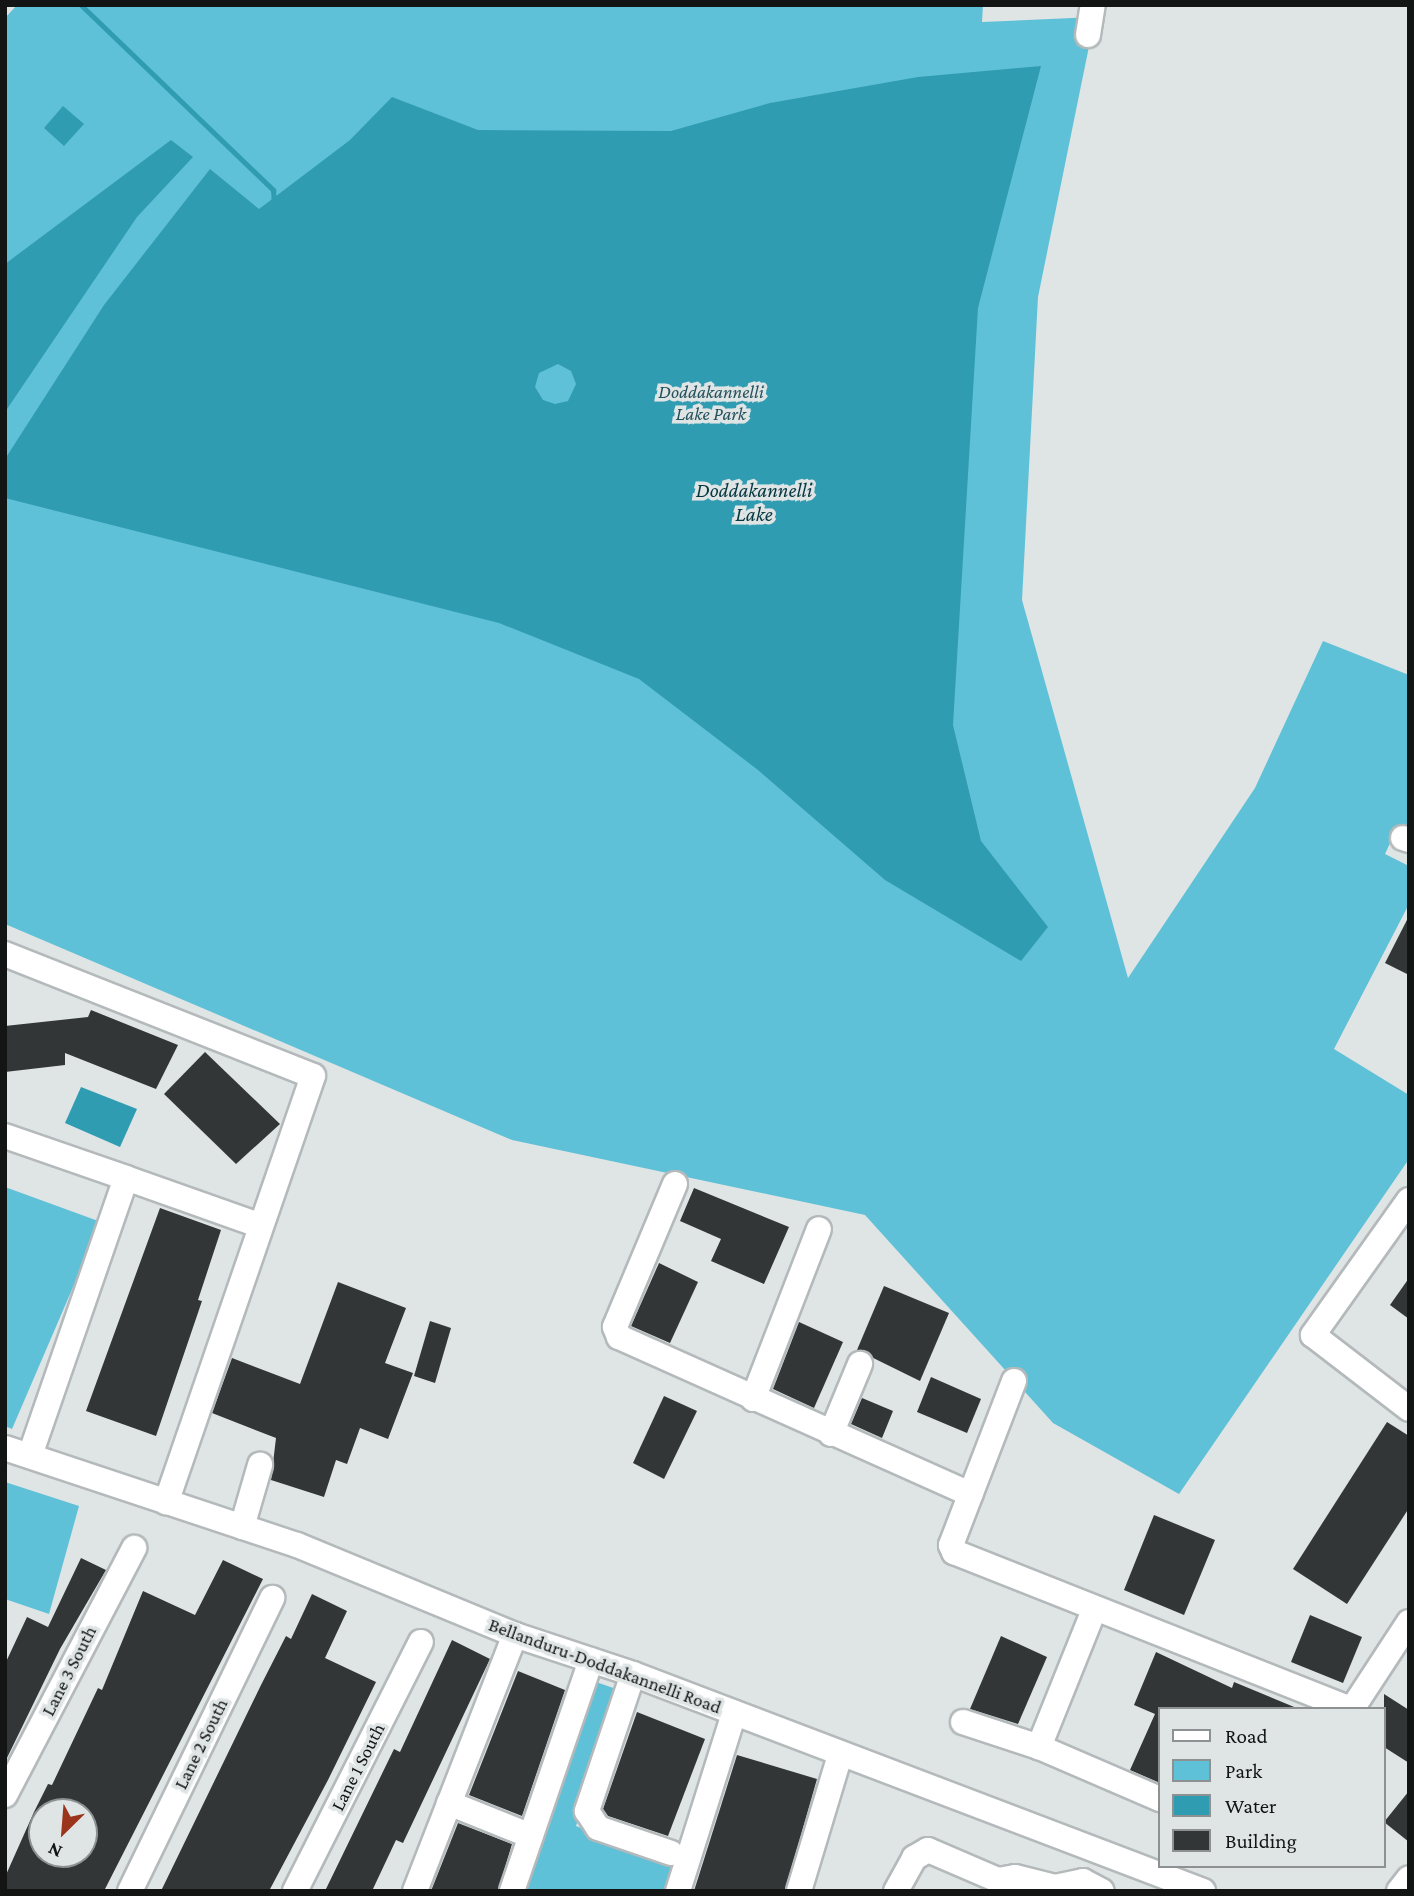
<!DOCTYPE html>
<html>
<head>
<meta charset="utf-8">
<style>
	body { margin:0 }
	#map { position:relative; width:1414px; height:1896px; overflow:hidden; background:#dfe4e5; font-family:"Crimson Pro",serif }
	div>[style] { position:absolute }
	.green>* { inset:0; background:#5fc1d7 }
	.water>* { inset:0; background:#2f9cb2 }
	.stream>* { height:5px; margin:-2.5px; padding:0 2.5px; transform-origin:2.5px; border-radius:2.5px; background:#2f9cb2 }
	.building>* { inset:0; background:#323637 }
	.roads { filter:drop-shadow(2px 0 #b4b9bb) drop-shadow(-2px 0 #b4b9bb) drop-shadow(0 2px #b4b9bb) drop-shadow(0 -2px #b4b9bb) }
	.minor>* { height:24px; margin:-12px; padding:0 12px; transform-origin:12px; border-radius:12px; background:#fff }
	span { translate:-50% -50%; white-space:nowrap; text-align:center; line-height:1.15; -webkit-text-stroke:7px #dfe4e5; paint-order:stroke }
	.park-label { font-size:19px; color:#23505b; font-style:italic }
	.street-label { font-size:19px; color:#131515 }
	.water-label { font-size:21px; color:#053741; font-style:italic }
	.frame { position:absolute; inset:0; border:7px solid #131515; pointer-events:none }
	.legend { position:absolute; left:1158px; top:1707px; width:228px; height:161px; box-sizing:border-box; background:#dfe4e5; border:2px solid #8d9192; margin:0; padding:9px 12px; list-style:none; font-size:21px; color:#131515 }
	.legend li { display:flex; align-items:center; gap:14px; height:35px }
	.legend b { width:35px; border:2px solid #8d9192 }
	.north { position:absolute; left:28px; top:1798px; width:70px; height:70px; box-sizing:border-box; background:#dfe4e5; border:2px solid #8d9192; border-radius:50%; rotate:205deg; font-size:19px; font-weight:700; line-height:28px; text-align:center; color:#131515 }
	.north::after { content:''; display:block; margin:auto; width:24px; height:32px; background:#9c341b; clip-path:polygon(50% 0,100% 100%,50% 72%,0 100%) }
</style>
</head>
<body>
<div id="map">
	<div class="green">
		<i style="clip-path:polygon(17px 5px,983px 5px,982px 22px,1095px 17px,1038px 297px,1022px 600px,1128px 978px,1255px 788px,1323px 641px,1409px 675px,1409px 821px,1405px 828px,1398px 826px,1385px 854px,1409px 866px,1409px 904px,1334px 1049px,1409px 1095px,1409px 1159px,1179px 1494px,1053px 1423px,865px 1215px,512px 1140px,5px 924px,5px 18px)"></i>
		<i style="clip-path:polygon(5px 1187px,101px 1222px,12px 1429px,5px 1426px)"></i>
		<i style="clip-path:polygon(5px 1482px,79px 1506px,49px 1614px,5px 1599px)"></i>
		<i style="clip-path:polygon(593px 1681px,622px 1691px,576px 1826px,677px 1864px,668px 1891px,523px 1891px)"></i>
	</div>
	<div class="water">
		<i style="clip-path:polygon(evenodd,1041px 66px,978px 308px,953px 725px,981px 841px,1048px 927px,1021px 961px,885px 880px,758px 770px,639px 679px,499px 623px,5px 498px,5px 459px,104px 305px,210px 169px,259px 209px,350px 140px,392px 97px,478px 130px,671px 131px,770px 103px,918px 77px,1041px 66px,558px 364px,571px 371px,576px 384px,568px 401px,555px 404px,543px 400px,535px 387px,539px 373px,558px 364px)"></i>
		<i style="clip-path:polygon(63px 106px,84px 124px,64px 146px,44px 128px)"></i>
		<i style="clip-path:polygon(171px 140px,193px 157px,137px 217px,5px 412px,5px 264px)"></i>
		<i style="clip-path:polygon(81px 1087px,137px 1109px,120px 1147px,65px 1123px)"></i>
	</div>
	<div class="stream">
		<i style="left:81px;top:5px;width:267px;rotate:43.9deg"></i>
		<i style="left:273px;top:190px;width:14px;rotate:86deg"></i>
	</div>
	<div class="building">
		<i style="clip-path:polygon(1409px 916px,1409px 975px,1385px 963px)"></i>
		<i style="clip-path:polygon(91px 1010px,178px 1045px,156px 1089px,65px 1053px,65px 1065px,5px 1072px,5px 1026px,88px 1017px)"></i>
		<i style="clip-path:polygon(205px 1052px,280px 1124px,236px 1164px,164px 1094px)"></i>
		<i style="clip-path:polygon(694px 1188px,789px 1227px,764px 1284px,711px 1261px,721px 1239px,680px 1221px)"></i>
		<i style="clip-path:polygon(160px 1208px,221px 1230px,198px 1300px,202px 1301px,156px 1436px,86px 1411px)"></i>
		<i style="clip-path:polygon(659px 1263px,698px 1282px,670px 1343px,631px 1326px)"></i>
		<i style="clip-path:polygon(1409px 1278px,1409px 1319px,1390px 1305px)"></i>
		<i style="clip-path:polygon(338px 1282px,406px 1308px,385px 1363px,413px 1373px,388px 1439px,360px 1428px,347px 1464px,336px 1460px,324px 1497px,271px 1480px,276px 1438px,212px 1413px,232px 1358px,300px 1384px)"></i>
		<i style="clip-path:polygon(884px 1286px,949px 1313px,920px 1381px,857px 1350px)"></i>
		<i style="clip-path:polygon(430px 1321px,451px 1328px,435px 1383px,414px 1376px)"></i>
		<i style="clip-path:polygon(799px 1322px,843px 1342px,814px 1408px,773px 1389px)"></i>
		<i style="clip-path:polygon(931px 1377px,981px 1399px,967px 1433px,917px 1412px)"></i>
		<i style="clip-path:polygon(664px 1396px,697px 1411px,664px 1479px,633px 1463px)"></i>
		<i style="clip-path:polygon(862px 1398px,893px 1411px,882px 1438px,851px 1424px)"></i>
		<i style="clip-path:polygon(1387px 1422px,1409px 1436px,1409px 1508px,1347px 1604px,1293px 1569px)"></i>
		<i style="clip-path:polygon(1154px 1515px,1215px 1540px,1184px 1615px,1124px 1590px)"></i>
		<i style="clip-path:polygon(81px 1558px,106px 1570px,60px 1649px,5px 1762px,5px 1664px,27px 1617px,48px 1627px)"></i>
		<i style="clip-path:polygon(evenodd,223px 1560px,263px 1579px,104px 1891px,5px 1891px,5px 1877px,34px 1812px,48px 1784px,52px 1785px,98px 1688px,102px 1690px,143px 1591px,195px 1615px,223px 1560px,42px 1812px,84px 1812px,84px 1854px,42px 1854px,42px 1812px)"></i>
		<i style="clip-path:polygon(312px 1594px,347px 1611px,325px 1658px,376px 1682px,328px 1780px,269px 1891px,161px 1891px,261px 1685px,286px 1636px,291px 1639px)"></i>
		<i style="clip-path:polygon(1310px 1615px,1362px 1637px,1343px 1683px,1291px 1662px)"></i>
		<i style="clip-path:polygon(1001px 1636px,1047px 1657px,1018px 1724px,970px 1709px)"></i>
		<i style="clip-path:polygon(452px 1640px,490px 1659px,403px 1843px,396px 1840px,372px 1891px,325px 1891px,394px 1749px,400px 1752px)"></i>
		<i style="clip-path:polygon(1156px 1652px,1232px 1688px,1234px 1682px,1299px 1709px,1160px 1709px,1160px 1783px,1130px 1770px,1155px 1714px,1134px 1705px)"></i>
		<i style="clip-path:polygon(518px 1671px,565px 1690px,522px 1816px,469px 1795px)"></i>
		<i style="clip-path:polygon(1384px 1694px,1409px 1710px,1409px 1763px,1384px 1747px)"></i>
		<i style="clip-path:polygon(637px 1712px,705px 1739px,668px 1836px,608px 1816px,603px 1809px)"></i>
		<i style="clip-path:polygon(737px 1755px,817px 1779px,785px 1891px,694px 1891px)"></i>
		<i style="clip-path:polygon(1409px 1791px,1409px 1842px,1384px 1822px)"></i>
		<i style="clip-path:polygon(458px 1823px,512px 1844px,498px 1891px,431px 1891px)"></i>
	</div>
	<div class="roads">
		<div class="minor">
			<i style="left:1088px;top:35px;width:30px;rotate:-81deg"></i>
			<i style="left:1403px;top:838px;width:6px;rotate:18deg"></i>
			<i style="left:5px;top:954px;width:331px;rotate:21.6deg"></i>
			<i style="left:313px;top:1076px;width:451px;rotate:109deg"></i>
			<i style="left:5px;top:1136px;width:128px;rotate:19.1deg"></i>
			<i style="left:126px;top:1178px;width:294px;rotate:109.1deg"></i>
			<i style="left:126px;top:1178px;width:141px;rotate:19.5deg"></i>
			<i style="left:675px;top:1184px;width:155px;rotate:112.8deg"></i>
			<i style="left:615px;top:1327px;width:11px;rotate:68deg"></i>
			<i style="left:619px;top:1337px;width:385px;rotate:24.1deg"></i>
			<i style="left:1409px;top:1200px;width:166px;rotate:125.4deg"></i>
			<i style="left:1313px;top:1335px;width:121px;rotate:37.6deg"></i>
			<i style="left:1014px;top:1381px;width:176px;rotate:111deg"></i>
			<i style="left:951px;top:1545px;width:8px;rotate:67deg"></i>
			<i style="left:954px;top:1552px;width:427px;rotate:21.6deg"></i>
			<i style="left:753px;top:1399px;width:182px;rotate:-68.8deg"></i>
			<i style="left:831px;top:1434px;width:76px;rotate:-67.5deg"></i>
			<i style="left:5px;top:1448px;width:308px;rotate:18.4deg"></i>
			<i style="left:297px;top:1545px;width:236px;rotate:22.4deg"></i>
			<i style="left:515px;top:1635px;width:124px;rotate:18.3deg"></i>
			<i style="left:633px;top:1674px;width:610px;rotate:20.84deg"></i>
			<i style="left:242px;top:1527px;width:65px;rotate:-73.8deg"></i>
			<i style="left:1094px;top:1610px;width:148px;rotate:111.9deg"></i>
			<i style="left:1039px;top:1747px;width:132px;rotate:23.3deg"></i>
			<i style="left:633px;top:1674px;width:145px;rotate:108.6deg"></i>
			<i style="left:587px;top:1811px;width:20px;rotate:57deg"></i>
			<i style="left:598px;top:1828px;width:77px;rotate:18.9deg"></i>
			<i style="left:1352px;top:1709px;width:104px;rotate:-56.8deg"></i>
			<i style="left:963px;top:1722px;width:80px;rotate:18.2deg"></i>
			<i style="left:5px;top:1795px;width:279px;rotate:-62.4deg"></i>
			<i style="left:449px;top:1803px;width:88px;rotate:21.9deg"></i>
			<i style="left:130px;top:1891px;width:326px;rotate:-64.1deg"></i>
			<i style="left:295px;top:1891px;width:279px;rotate:-63.2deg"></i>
			<i style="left:415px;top:1891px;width:275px;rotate:-68.7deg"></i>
			<i style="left:512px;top:1891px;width:244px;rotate:-71.1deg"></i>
			<i style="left:678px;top:1891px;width:187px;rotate:-72.5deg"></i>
			<i style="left:799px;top:1891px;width:142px;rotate:-73.2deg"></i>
			<i style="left:896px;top:1891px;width:38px;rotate:-61deg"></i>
			<i style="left:914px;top:1858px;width:16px;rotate:-30deg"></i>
			<i style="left:928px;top:1850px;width:76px;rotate:23.2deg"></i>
			<i style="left:998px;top:1880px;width:17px;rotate:-10deg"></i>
			<i style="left:1015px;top:1877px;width:41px;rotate:14deg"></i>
			<i style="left:1055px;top:1887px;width:29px;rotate:-12deg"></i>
			<i style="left:1083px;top:1881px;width:21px;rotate:28deg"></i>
			<i style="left:1399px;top:1891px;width:16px;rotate:-52deg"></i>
		</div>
	</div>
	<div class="park-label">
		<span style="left:711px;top:403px">Doddakannelli<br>Lake Park</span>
	</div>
	<div class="street-label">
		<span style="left:605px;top:1666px;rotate:20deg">Bellanduru-Doddakannelli Road</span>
		<span style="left:69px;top:1671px;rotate:-63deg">Lane 3 South</span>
		<span style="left:201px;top:1744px;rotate:-64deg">Lane 2 South</span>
		<span style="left:358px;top:1767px;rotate:-63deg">Lane 1 South</span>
	</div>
	<div class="water-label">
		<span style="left:754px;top:502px">Doddakannelli<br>Lake</span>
	</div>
	<div class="frame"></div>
	<ul class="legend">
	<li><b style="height:9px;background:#fff"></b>Road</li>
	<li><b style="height:19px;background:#5fc1d7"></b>Park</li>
	<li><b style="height:19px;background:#2f9cb2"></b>Water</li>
	<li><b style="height:19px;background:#323637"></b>Building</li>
	</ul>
	<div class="north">N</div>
</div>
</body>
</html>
